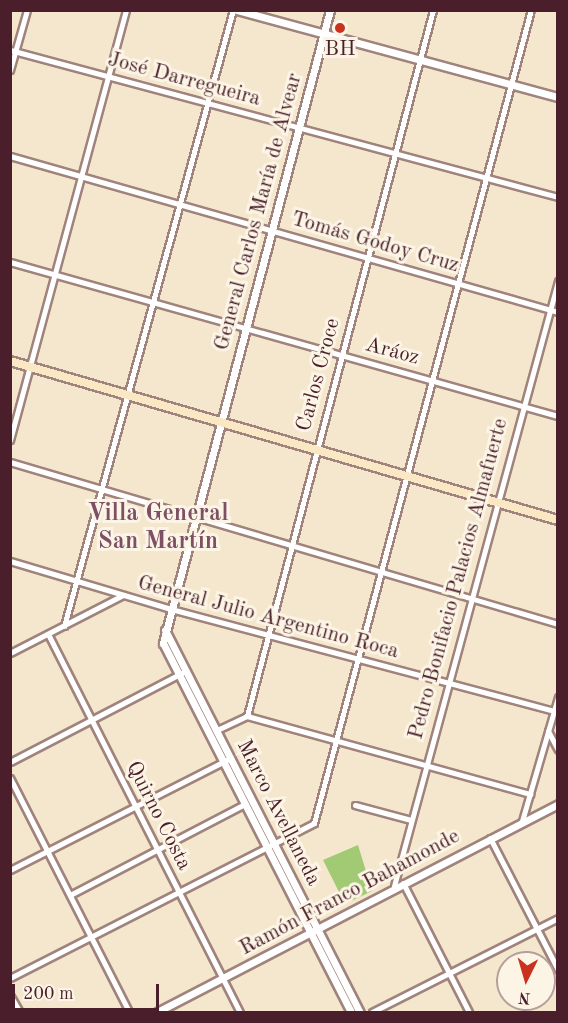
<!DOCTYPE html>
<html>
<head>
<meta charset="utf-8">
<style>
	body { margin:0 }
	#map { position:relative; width:568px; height:1023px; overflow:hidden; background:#f5e7cd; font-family:"Old Standard TT",serif }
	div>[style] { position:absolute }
	.green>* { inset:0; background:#a2c974 }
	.roads { filter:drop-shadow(2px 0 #a0837c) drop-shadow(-2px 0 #a0837c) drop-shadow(0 2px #a0837c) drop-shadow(0 -2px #a0837c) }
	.minor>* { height:5px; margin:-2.5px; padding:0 2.5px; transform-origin:2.5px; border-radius:2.5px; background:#fff }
	.tertiary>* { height:7px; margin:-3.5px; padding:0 3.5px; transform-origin:3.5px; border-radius:3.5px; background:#fff }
	.secondary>* { height:8px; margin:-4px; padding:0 4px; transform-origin:4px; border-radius:4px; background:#fae7c3 }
	.dots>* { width:16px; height:16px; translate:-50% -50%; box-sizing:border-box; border:3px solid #fcf5e5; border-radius:50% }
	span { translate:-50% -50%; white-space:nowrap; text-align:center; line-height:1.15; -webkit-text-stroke:6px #fcf5e5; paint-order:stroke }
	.poi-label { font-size:21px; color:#4a1f2b }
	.street-label { font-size:21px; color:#4a1f2b }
	.quarter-label { font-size:24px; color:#7e4f65; font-weight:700 }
	.frame { position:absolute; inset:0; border:12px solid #4a1f2b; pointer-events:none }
	.north { position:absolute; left:496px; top:951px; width:60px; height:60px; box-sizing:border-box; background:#fcf5e5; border:2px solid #b59f9b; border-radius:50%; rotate:185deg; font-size:16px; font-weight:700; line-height:24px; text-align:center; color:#4a1f2b }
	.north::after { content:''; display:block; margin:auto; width:21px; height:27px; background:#c8321e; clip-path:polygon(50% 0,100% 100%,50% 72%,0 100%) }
	.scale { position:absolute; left:12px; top:984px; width:147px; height:27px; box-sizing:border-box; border:3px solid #4a1f2b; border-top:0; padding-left:8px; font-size:18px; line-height:21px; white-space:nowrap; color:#4a1f2b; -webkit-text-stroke:4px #fcf5e5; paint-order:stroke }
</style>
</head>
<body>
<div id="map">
	<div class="green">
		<i style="clip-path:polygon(358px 845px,372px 891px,345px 904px,323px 860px)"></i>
	</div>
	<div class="roads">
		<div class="minor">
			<i style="left:10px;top:50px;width:567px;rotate:15.02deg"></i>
			<i style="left:10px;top:70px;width:62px;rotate:-74.2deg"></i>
			<i style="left:10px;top:156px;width:570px;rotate:15.89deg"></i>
			<i style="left:10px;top:262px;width:569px;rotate:15.7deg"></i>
			<i style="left:10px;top:440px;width:445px;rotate:-74.9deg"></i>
			<i style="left:10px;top:462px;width:571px;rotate:16.47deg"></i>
			<i style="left:10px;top:561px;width:168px;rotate:16.6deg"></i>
			<i style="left:171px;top:609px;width:396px;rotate:14.9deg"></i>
			<i style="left:64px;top:626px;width:639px;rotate:-74.66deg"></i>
			<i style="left:48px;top:634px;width:424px;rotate:63.1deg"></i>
			<i style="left:10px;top:653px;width:127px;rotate:-27.2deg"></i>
			<i style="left:247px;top:716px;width:294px;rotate:15.4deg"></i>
			<i style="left:217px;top:730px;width:33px;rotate:-25deg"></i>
			<i style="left:247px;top:716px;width:730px;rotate:-75.24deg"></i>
			<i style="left:548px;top:731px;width:21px;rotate:62deg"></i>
			<i style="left:10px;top:762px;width:194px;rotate:-27.4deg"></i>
			<i style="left:10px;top:778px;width:263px;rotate:63deg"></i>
			<i style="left:355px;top:805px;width:58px;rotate:15deg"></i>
			<i style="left:522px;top:821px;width:129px;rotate:-73.8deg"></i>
			<i style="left:490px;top:838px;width:148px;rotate:62.7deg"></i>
			<i style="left:10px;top:870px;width:248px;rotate:-26.9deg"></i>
			<i style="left:403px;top:883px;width:145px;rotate:62.9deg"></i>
			<i style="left:394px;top:886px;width:627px;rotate:-74.83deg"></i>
			<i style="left:70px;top:895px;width:197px;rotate:-27.5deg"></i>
			<i style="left:10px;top:978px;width:341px;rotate:-27deg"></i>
			<i style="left:314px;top:823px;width:841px;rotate:-75.06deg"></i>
			<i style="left:10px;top:995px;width:20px;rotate:60deg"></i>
			<i style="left:372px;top:1012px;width:208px;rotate:-26.8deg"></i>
		</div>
		<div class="tertiary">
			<i style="left:237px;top:10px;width:333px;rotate:15.2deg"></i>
			<i style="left:330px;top:10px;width:655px;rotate:104.78deg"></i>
			<i style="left:163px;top:643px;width:414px;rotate:63deg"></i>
			<i style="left:165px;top:630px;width:429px;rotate:63deg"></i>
			<i style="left:157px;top:1012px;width:452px;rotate:-27.4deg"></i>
		</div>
		<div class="secondary">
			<i style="left:10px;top:361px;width:571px;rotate:16.18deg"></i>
		</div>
	</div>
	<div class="dots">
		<i style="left:340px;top:28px;background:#c8321e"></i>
	</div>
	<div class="poi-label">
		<span style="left:340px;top:50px">BH</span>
	</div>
	<div class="street-label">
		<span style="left:184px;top:80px;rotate:15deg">José Darregueira</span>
		<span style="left:259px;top:212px;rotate:-75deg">General Carlos María de Alvear</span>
		<span style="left:375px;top:243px;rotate:16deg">Tomás Godoy Cruz</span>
		<span style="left:392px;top:352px;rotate:15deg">Aráoz</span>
		<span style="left:319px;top:375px;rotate:-75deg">Carlos Croce</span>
		<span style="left:459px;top:579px;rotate:-75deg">Pedro Bonifacio Palacios Almafuerte</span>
		<span style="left:268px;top:618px;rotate:15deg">General Julio Argentino Roca</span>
		<span style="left:278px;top:813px;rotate:63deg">Marco Avellaneda</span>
		<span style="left:158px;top:816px;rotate:63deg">Quirno Costa</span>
		<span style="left:350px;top:893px;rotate:-28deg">Ramón Franco Bahamonde</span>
	</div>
	<div class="quarter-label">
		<span style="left:158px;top:529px">Villa General<br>San Martín</span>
	</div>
	<div class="frame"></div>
	<div class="north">N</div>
	<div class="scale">200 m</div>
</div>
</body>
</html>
